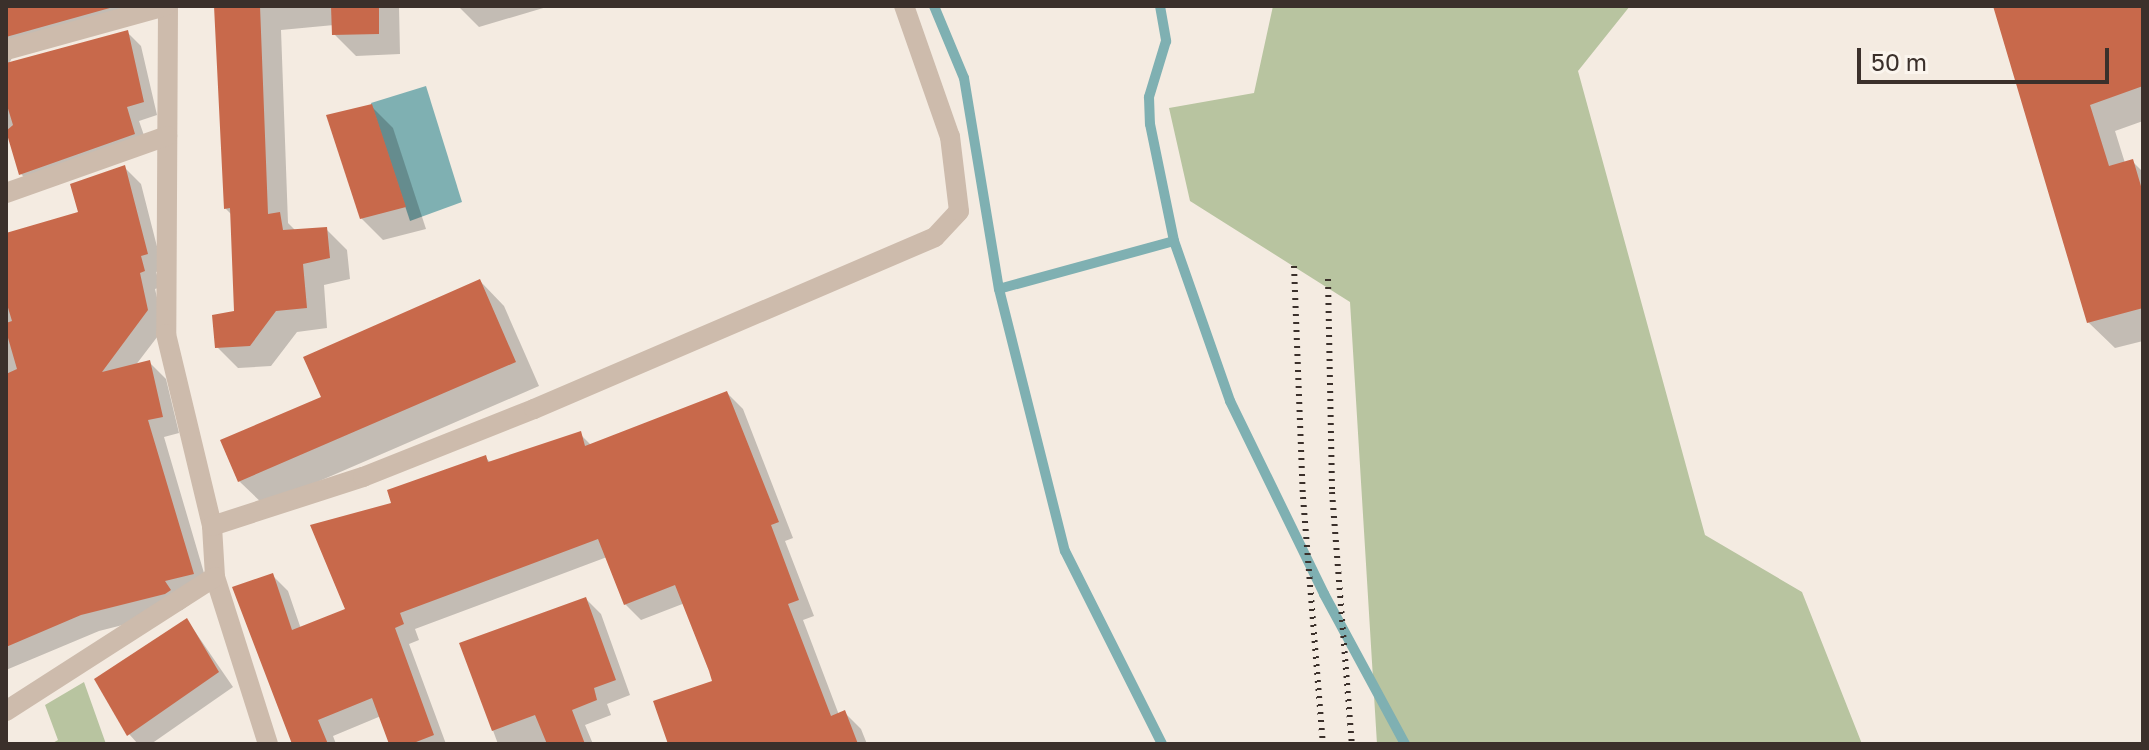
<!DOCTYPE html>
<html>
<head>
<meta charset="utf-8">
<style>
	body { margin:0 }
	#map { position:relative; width:2149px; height:750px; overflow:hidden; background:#f4ebe1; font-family:"Golos Text",sans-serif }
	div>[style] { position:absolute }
	.green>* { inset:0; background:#b8c4a0 }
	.water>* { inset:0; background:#7fb0b2 }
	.shadow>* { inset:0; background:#0003 }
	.stream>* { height:10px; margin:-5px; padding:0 5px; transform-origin:5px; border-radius:5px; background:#7fb0b2 }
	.building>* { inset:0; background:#c8694b }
	.street>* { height:20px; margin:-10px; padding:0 10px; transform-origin:10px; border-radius:10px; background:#cdbbac }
	.rail>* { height:6px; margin-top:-3px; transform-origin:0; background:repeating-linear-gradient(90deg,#3b302b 0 2px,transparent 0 8px) }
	span { translate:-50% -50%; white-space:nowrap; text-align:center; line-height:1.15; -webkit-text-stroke:6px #fbf5ee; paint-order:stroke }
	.frame { position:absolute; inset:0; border:8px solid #3b302b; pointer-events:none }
	.scale { position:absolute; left:1857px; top:48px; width:252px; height:36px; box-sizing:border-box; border:4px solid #3b302b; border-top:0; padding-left:10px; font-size:24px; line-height:28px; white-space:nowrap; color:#3b302b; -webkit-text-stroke:6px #fbf5ee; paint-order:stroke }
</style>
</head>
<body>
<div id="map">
	<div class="green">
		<i style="clip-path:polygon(1273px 6px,1630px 6px,1578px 71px,1705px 535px,1802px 592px,1862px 744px,1377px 744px,1350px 302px,1190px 201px,1169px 108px,1254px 93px)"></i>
		<i style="clip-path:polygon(84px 682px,106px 744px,51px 744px,58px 740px,45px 705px)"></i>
	</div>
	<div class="water">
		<i style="clip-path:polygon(426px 86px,462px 202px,410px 221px,371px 103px)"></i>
	</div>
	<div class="shadow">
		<i style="clip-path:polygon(6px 6px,151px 6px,16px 51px,8px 65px,127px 32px,141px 46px,157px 115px,139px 121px,148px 147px,34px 187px,21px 174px,10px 137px,6px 139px)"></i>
		<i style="clip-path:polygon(216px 6px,399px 6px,400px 54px,356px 56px,334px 34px,334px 25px,281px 30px,288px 223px,296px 231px,326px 229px,347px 250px,350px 279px,324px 285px,327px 328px,297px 332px,271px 366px,238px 368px,217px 347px,236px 313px,232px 215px,225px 208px)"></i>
		<i style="clip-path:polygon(458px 6px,550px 6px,479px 27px)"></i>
		<i style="clip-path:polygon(1995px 6px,2143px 6px,2143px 121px,2115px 131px,2125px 163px,2132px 161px,2143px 172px,2143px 341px,2115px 348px,2088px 322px)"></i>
		<i style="clip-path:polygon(371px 106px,393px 128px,426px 229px,383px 240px,361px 218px)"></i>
		<i style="clip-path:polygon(124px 167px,141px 184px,163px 270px,156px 272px,161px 287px,155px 289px,164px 328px,135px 366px,149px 362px,166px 379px,179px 433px,164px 437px,209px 590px,182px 610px,99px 631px,6px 670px,6px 235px,81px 214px)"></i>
		<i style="clip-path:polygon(480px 281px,504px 306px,539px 386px,264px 505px,239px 481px,323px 398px)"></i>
		<i style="clip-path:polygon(727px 393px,743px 409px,793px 538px,785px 541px,814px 616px,803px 620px,839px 715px,845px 713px,861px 729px,867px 744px,670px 744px,714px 682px,685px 603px,641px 620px,625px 604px,607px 557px,415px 629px,419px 640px,409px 644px,446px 744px,391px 744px,381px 716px,333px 736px,336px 744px,294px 744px,272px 575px,288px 591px,301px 629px,348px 610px,394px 505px,485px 457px,491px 463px,580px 434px,592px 446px)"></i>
		<i style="clip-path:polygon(586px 599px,601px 614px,630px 695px,607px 704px,611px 715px,585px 725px,593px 744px,498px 744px,461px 644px)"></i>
		<i style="clip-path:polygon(187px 620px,233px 687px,151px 744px,138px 744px,129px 734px)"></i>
	</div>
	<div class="stream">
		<i style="left:934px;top:6px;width:78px;rotate:67.4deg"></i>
		<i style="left:964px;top:78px;width:214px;rotate:80.6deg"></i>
		<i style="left:1160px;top:6px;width:36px;rotate:80deg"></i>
		<i style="left:1166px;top:41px;width:59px;rotate:106.9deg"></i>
		<i style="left:1149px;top:97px;width:27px;rotate:88deg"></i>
		<i style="left:1150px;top:124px;width:119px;rotate:78.4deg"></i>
		<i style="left:1174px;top:241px;width:181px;rotate:164.7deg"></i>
		<i style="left:999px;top:289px;width:270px;rotate:75.9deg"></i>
		<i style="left:1065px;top:551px;width:216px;rotate:63.3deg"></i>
		<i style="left:1174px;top:241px;width:170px;rotate:70.7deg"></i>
		<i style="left:1230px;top:401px;width:215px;rotate:64deg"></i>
		<i style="left:1324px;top:594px;width:170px;rotate:61.6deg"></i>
	</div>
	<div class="building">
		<i style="clip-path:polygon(6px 6px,117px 6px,6px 37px)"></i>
		<i style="clip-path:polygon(214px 6px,260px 6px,268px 214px,280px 212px,283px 230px,327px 227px,330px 258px,303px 264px,307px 308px,276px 311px,250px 346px,215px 348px,212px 315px,234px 311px,230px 208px,224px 209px)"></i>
		<i style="clip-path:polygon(331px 6px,379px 6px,379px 34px,332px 35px)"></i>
		<i style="clip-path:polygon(1993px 6px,2143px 6px,2143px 86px,2090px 105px,2109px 166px,2133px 159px,2143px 193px,2143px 308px,2087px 323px)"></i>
		<i style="clip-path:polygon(128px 30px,144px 102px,127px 107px,135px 134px,19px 175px,6px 131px,13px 125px,6px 102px,6px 63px)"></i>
		<i style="clip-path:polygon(372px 104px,406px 207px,360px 219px,326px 115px)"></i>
		<i style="clip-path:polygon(125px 165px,148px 254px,141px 256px,145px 271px,140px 273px,148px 310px,102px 372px,150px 360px,163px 417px,148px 420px,194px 574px,165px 581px,171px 590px,165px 594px,81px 615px,6px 647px,6px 374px,17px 369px,6px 331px,6px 323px,12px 321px,6px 301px,6px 233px,78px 212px,70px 184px)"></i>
		<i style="clip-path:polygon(480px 279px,516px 362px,238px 482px,220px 440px,321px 397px,303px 357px)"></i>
		<i style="clip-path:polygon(727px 391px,779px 522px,771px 525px,799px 600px,788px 604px,831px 716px,845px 710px,858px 744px,668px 744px,653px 701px,712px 681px,709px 671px,675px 585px,624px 605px,598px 539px,400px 613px,404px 624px,395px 628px,434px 735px,411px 744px,389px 744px,372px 698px,318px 720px,328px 744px,292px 744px,232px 587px,273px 573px,292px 630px,345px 609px,310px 525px,391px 503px,387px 490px,486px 455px,488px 462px,581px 431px,585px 446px)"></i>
		<i style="clip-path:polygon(586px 597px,616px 680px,594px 688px,597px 700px,572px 710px,585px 744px,547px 744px,535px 715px,492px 731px,459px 643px)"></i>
		<i style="clip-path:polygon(187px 618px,219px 672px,127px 736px,94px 679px)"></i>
	</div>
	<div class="street">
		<i style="left:168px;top:6px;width:328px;rotate:90.3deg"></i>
		<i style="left:166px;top:334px;width:197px;rotate:76.5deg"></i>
		<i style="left:212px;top:526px;width:51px;rotate:86.6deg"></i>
		<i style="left:215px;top:577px;width:175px;rotate:72.4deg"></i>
		<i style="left:6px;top:50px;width:166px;rotate:-15.4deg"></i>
		<i style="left:6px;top:193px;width:171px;rotate:-19.5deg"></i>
		<i style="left:212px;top:526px;width:159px;rotate:-18deg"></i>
		<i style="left:363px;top:477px;width:184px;rotate:-21.7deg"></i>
		<i style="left:534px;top:409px;width:436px;rotate:-23.2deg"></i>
		<i style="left:935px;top:237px;width:35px;rotate:-47deg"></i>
		<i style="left:959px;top:211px;width:75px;rotate:-96.9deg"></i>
		<i style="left:950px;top:137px;width:139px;rotate:-109.3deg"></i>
		<i style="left:6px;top:711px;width:248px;rotate:-32.7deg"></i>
	</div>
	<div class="rail">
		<i style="left:1294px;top:266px;width:231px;rotate:87.8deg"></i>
		<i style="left:1303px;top:497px;width:248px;rotate:85.4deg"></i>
		<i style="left:1328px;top:279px;width:213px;rotate:88.9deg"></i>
		<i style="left:1332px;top:492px;width:253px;rotate:85.5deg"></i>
	</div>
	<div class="frame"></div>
	<div class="scale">50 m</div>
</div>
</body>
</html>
